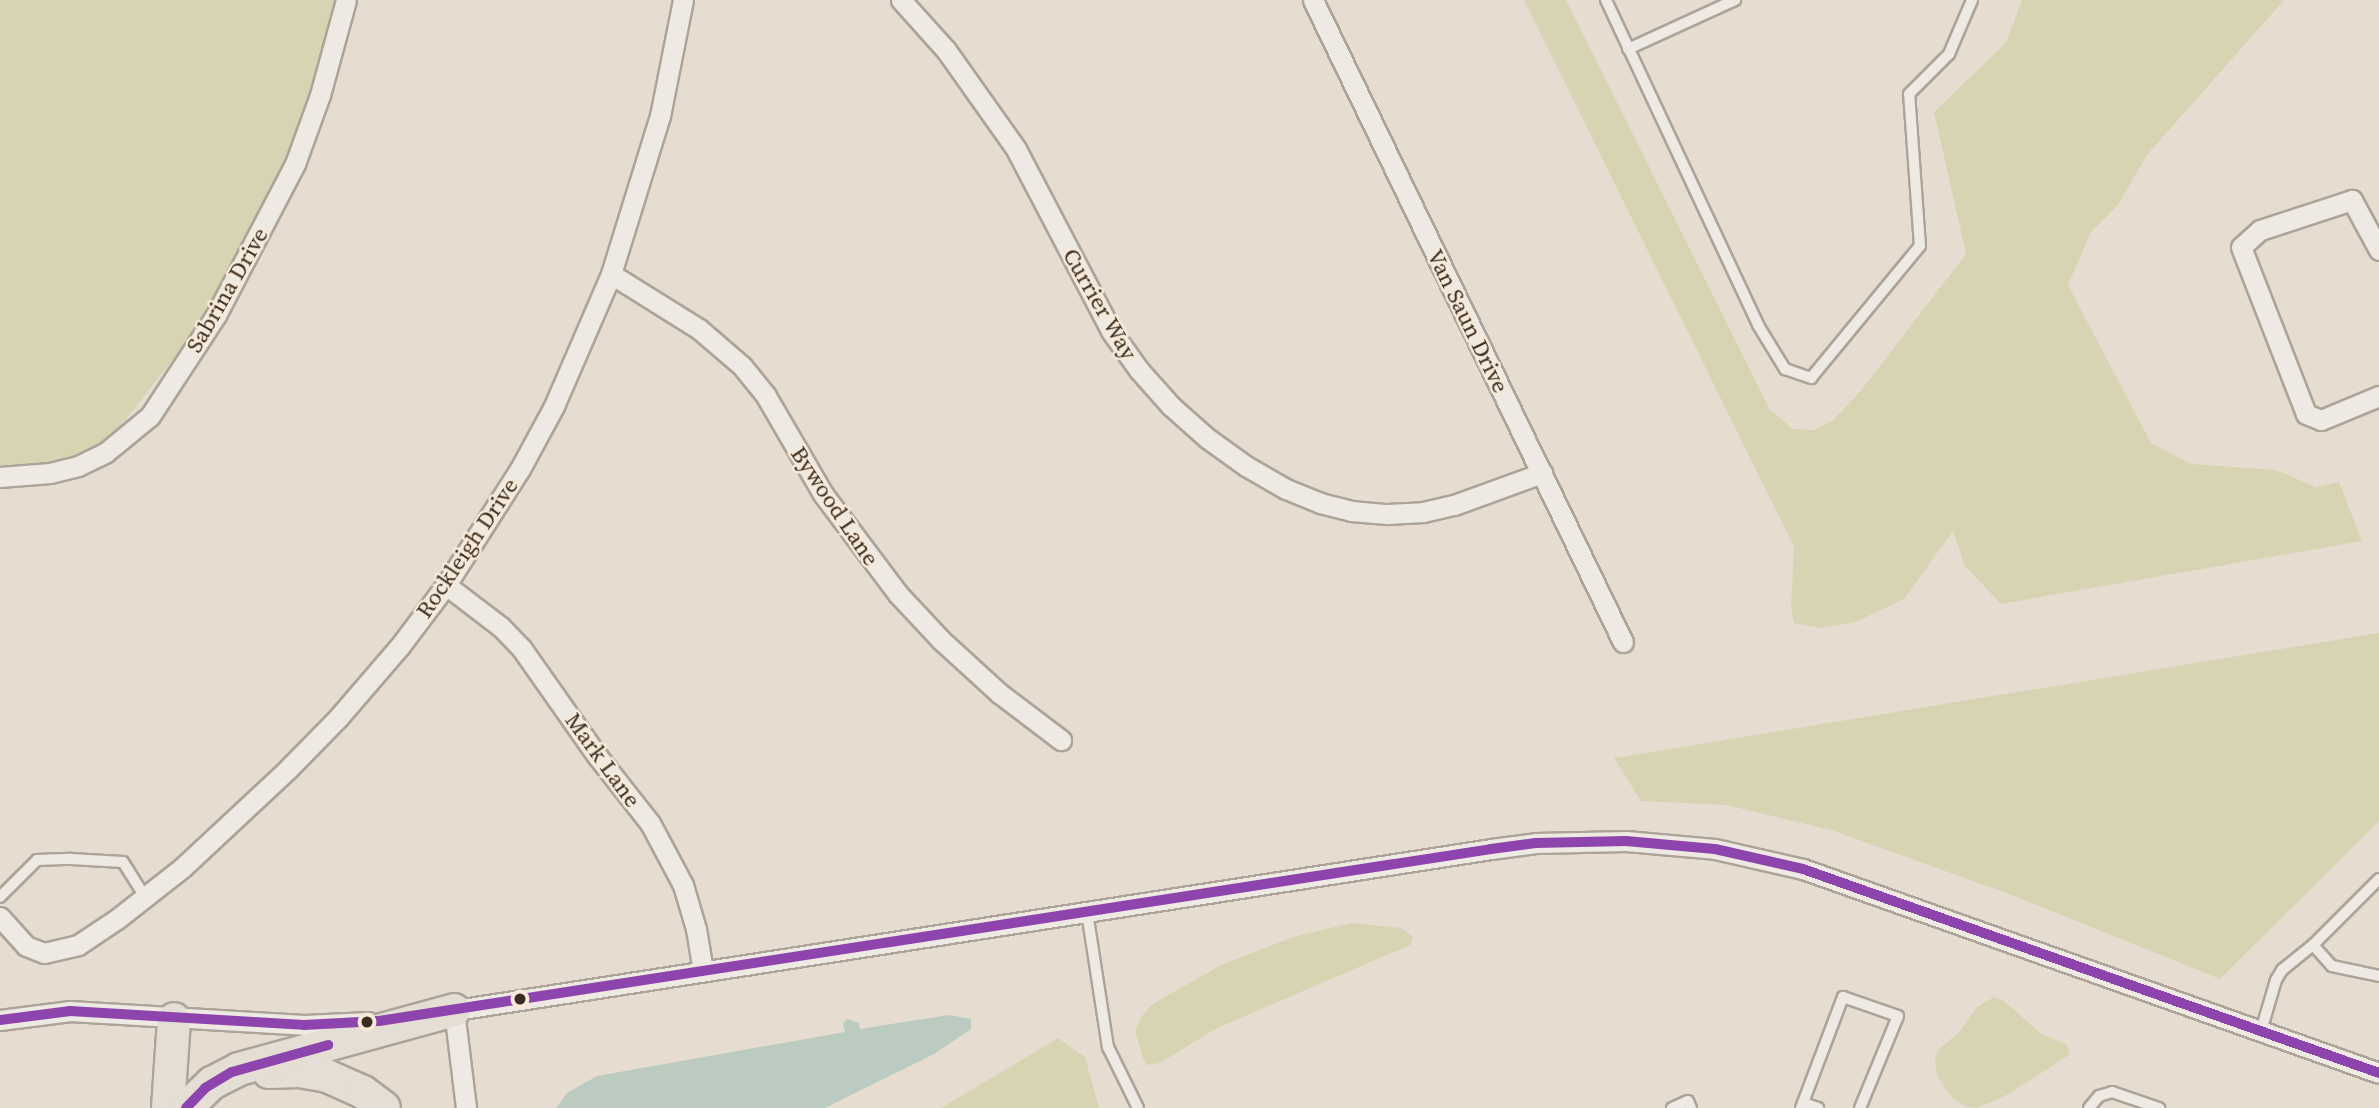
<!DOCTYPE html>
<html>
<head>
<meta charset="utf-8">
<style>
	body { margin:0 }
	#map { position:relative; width:2379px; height:1108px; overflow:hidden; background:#e6ddd0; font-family:"Source Serif 4",serif }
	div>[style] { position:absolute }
	.green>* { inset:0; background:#d8d4b3 }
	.water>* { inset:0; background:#bbcbc0 }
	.roads { filter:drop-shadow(2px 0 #aca399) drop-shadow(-2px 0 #aca399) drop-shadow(0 2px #aca399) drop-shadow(0 -2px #aca399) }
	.lane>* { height:10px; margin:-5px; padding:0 5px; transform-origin:5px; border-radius:5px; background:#eee9e2 }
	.street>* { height:19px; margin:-9.5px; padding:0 9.5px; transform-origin:9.5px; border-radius:9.5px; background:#eee9e2 }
	.primary>* { height:32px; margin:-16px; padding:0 16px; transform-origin:16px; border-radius:16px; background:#e5ded4 }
	.bus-1>* { height:10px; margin:-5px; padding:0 5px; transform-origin:5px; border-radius:5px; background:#8e44ad }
	.dots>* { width:19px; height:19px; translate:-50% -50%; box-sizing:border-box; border:4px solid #f6ead8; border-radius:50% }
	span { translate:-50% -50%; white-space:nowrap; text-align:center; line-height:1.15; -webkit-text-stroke:5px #f6ead8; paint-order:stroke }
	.street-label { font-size:23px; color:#3b2b21 }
</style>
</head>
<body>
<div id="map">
	<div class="green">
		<i style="clip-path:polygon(0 0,347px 0,258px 250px,95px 459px,0 471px)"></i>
		<i style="clip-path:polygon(1524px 0,1566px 0,1770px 410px,1793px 429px,1814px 430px,1833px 420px,1859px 393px,1966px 254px,1934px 112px,2006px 43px,2022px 0,2284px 0,2147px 155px,2118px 205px,2091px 232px,2068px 285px,2151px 443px,2191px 464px,2276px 470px,2316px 487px,2339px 482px,2362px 541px,2001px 604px,1965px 566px,1953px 531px,1904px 599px,1856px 622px,1821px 628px,1794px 623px,1791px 606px,1794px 547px)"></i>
		<i style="clip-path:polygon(2379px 633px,2379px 821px,2220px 979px,2009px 894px,1831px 830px,1726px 805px,1641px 801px,1614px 758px)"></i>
		<i style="clip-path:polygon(1352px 923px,1401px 928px,1413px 937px,1410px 945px,1217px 1028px,1160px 1063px,1147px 1065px,1143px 1058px,1135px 1031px,1141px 1017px,1151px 1005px,1221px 965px,1296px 936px)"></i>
		<i style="clip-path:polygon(1994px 997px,2003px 1000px,2040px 1033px,2067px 1045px,2070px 1054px,2009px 1094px,1977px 1108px,1966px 1107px,1952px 1098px,1937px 1076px,1935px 1059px,1938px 1050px,1960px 1031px,1977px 1007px)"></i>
		<i style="clip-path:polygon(1058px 1038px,1085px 1057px,1099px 1108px,941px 1108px)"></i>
	</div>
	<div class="water">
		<i style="clip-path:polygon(949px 1015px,971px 1019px,971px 1029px,934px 1054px,825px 1108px,556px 1108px,567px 1093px,597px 1076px,845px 1032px,843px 1024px,847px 1019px,859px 1023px,860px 1029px)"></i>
	</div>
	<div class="roads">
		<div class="lane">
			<i style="left:1606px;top:0;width:359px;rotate:64.9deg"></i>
			<i style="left:1758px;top:325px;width:52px;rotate:58.5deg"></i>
			<i style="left:1785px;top:369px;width:28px;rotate:19deg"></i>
			<i style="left:1811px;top:378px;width:171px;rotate:-50.5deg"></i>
			<i style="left:1920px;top:246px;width:152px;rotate:-94.1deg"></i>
			<i style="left:1909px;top:94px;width:57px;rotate:-45deg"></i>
			<i style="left:1949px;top:54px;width:59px;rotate:-66.9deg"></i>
			<i style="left:1628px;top:49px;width:118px;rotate:-24.6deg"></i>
			<i style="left:2379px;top:879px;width:93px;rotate:135deg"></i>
			<i style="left:2313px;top:945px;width:28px;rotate:48deg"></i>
			<i style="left:2332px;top:966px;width:48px;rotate:12deg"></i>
			<i style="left:0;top:897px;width:52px;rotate:-45deg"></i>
			<i style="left:37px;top:860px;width:34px;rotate:-2deg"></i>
			<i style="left:71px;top:859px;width:52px;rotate:3.3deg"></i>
			<i style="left:123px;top:862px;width:41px;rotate:57.8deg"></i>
			<i style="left:1087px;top:912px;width:137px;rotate:81.2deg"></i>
			<i style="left:1108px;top:1047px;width:68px;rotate:63.8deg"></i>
			<i style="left:2261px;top:1031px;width:53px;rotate:-73.6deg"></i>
			<i style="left:2276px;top:980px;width:12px;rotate:-59deg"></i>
			<i style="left:2282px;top:970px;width:40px;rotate:-39deg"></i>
			<i style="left:1803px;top:1103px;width:16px;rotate:18deg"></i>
			<i style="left:1672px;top:1108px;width:17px;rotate:-24deg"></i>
			<i style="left:1688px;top:1101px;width:8px;rotate:67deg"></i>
			<i style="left:1801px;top:1108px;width:119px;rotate:-69.3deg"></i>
			<i style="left:1843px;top:997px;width:58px;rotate:19.1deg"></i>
			<i style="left:1898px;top:1016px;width:100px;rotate:112.4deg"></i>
			<i style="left:2089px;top:1108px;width:16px;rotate:-50deg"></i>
			<i style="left:2099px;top:1096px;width:14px;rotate:-17deg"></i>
			<i style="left:2112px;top:1092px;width:50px;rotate:18.8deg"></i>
		</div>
		<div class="street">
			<i style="left:901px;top:0;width:67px;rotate:48deg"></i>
			<i style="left:946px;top:50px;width:121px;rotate:54.7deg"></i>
			<i style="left:1016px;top:149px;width:205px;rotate:62.4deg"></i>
			<i style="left:1111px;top:331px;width:48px;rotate:54.3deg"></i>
			<i style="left:1139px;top:370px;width:48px;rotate:48.4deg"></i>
			<i style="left:1171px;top:406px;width:48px;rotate:41.6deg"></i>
			<i style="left:1207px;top:438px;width:48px;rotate:35.7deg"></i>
			<i style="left:1246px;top:466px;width:46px;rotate:29.9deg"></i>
			<i style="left:1286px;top:489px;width:37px;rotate:22deg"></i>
			<i style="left:1320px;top:503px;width:32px;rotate:14deg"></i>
			<i style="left:1351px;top:511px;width:36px;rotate:5deg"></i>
			<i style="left:1387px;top:514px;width:36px;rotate:-3deg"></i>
			<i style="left:1423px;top:512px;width:32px;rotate:-13deg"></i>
			<i style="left:1454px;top:505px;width:94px;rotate:-20deg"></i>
			<i style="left:1313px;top:0;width:713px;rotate:64.23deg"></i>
			<i style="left:2379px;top:250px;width:57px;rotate:-118.4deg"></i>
			<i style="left:2352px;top:200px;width:97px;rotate:161.9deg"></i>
			<i style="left:2260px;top:230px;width:25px;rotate:138deg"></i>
			<i style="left:2241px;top:247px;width:179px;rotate:68.7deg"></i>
			<i style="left:2306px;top:414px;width:16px;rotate:22deg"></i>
			<i style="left:2321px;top:420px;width:63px;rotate:-22.5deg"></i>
			<i style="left:611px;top:274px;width:104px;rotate:32deg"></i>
			<i style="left:699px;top:329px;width:57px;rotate:40.7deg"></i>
			<i style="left:742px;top:366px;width:38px;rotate:51deg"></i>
			<i style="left:766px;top:396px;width:113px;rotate:59.8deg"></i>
			<i style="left:823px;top:494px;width:125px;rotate:53.1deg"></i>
			<i style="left:898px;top:594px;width:63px;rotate:46.9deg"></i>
			<i style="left:941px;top:640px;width:79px;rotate:42.4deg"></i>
			<i style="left:999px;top:693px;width:78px;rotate:37.2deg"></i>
			<i style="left:0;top:477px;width:50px;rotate:-4.6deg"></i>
			<i style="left:50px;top:473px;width:29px;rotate:-14deg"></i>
			<i style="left:78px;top:466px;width:30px;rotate:-26deg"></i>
			<i style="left:105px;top:453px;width:58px;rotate:-39.4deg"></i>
			<i style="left:150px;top:416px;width:121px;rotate:-56.8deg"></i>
			<i style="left:216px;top:315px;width:170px;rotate:-62.4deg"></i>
			<i style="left:295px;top:164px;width:73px;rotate:-70.1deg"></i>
			<i style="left:320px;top:95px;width:98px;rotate:-74.7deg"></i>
			<i style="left:446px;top:585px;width:69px;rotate:37.4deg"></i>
			<i style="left:501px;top:627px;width:30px;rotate:46deg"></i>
			<i style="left:522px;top:649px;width:132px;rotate:54.9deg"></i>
			<i style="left:598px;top:757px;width:84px;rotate:51.8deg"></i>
			<i style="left:650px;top:823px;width:70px;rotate:62deg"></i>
			<i style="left:683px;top:885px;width:46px;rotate:73.5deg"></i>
			<i style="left:696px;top:929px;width:43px;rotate:80.5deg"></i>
			<i style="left:0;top:917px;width:39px;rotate:48deg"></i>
			<i style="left:26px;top:946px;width:19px;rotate:21deg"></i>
			<i style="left:44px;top:953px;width:35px;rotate:-13deg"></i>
			<i style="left:78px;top:945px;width:47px;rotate:-33.7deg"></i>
			<i style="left:117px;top:919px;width:83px;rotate:-38.1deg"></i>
			<i style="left:182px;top:868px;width:145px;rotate:-43deg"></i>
			<i style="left:288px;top:769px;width:71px;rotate:-45.6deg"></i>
			<i style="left:338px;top:718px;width:95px;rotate:-49.3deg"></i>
			<i style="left:400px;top:646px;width:76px;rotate:-53deg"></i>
			<i style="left:446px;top:585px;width:138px;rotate:-57.5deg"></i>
			<i style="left:520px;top:469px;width:72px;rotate:-61.6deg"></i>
			<i style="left:554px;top:406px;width:144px;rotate:-66.6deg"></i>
			<i style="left:611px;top:274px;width:165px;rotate:-72.8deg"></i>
			<i style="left:660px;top:116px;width:118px;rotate:-78.8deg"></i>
			<i style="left:454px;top:1010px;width:99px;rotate:83deg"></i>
			<i style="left:443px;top:1012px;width:1061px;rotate:-8.84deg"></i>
			<i style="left:1491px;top:849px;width:45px;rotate:-7.6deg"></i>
			<i style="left:1536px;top:843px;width:90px;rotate:-1.3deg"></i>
			<i style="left:1626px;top:841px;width:89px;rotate:5.1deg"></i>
			<i style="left:1715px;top:849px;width:90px;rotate:12.8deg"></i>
			<i style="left:1803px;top:869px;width:611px;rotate:19.5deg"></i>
			<i style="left:0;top:1020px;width:71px;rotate:-7.3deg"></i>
			<i style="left:70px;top:1011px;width:234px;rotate:3.4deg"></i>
			<i style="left:304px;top:1025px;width:64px;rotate:-2.7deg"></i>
		</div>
		<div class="primary">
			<i style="left:269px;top:1072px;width:30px;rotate:-2deg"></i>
			<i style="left:299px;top:1071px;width:28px;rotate:10deg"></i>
			<i style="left:327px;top:1076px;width:39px;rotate:24deg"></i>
			<i style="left:363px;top:1092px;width:26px;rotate:37deg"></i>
			<i style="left:168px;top:1108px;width:89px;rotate:-86.1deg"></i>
			<i style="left:186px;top:1108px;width:36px;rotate:-44deg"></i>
			<i style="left:212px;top:1083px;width:30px;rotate:-27deg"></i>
			<i style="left:239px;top:1069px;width:223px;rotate:-15.3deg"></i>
		</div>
	</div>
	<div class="bus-1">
		<i style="left:0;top:1020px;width:71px;rotate:-7.3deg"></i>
		<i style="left:70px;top:1011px;width:234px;rotate:3.4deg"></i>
		<i style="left:304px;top:1025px;width:75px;rotate:-3.1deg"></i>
		<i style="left:379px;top:1021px;width:1125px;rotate:-8.79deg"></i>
		<i style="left:1491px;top:849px;width:45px;rotate:-7.6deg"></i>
		<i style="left:1536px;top:843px;width:90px;rotate:-1.3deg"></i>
		<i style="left:1626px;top:841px;width:89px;rotate:5.1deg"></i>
		<i style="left:1715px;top:849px;width:90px;rotate:12.8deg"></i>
		<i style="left:1803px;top:869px;width:611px;rotate:19.5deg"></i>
		<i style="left:186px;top:1108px;width:28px;rotate:-46deg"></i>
		<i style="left:205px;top:1088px;width:31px;rotate:-31deg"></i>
		<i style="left:232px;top:1072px;width:100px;rotate:-15.7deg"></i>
	</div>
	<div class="dots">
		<i style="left:520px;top:999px;background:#3b2b21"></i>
		<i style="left:367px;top:1022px;background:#3b2b21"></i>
	</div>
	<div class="street-label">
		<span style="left:227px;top:290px;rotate:-60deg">Sabrina Drive</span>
		<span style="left:1100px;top:304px;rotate:60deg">Currier Way</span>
		<span style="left:1468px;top:321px;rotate:64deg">Van Saun Drive</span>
		<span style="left:835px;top:506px;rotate:56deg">Bywood Lane</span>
		<span style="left:467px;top:548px;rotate:-56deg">Rockleigh Drive</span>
		<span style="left:603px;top:760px;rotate:54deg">Mark Lane</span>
	</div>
</div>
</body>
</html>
